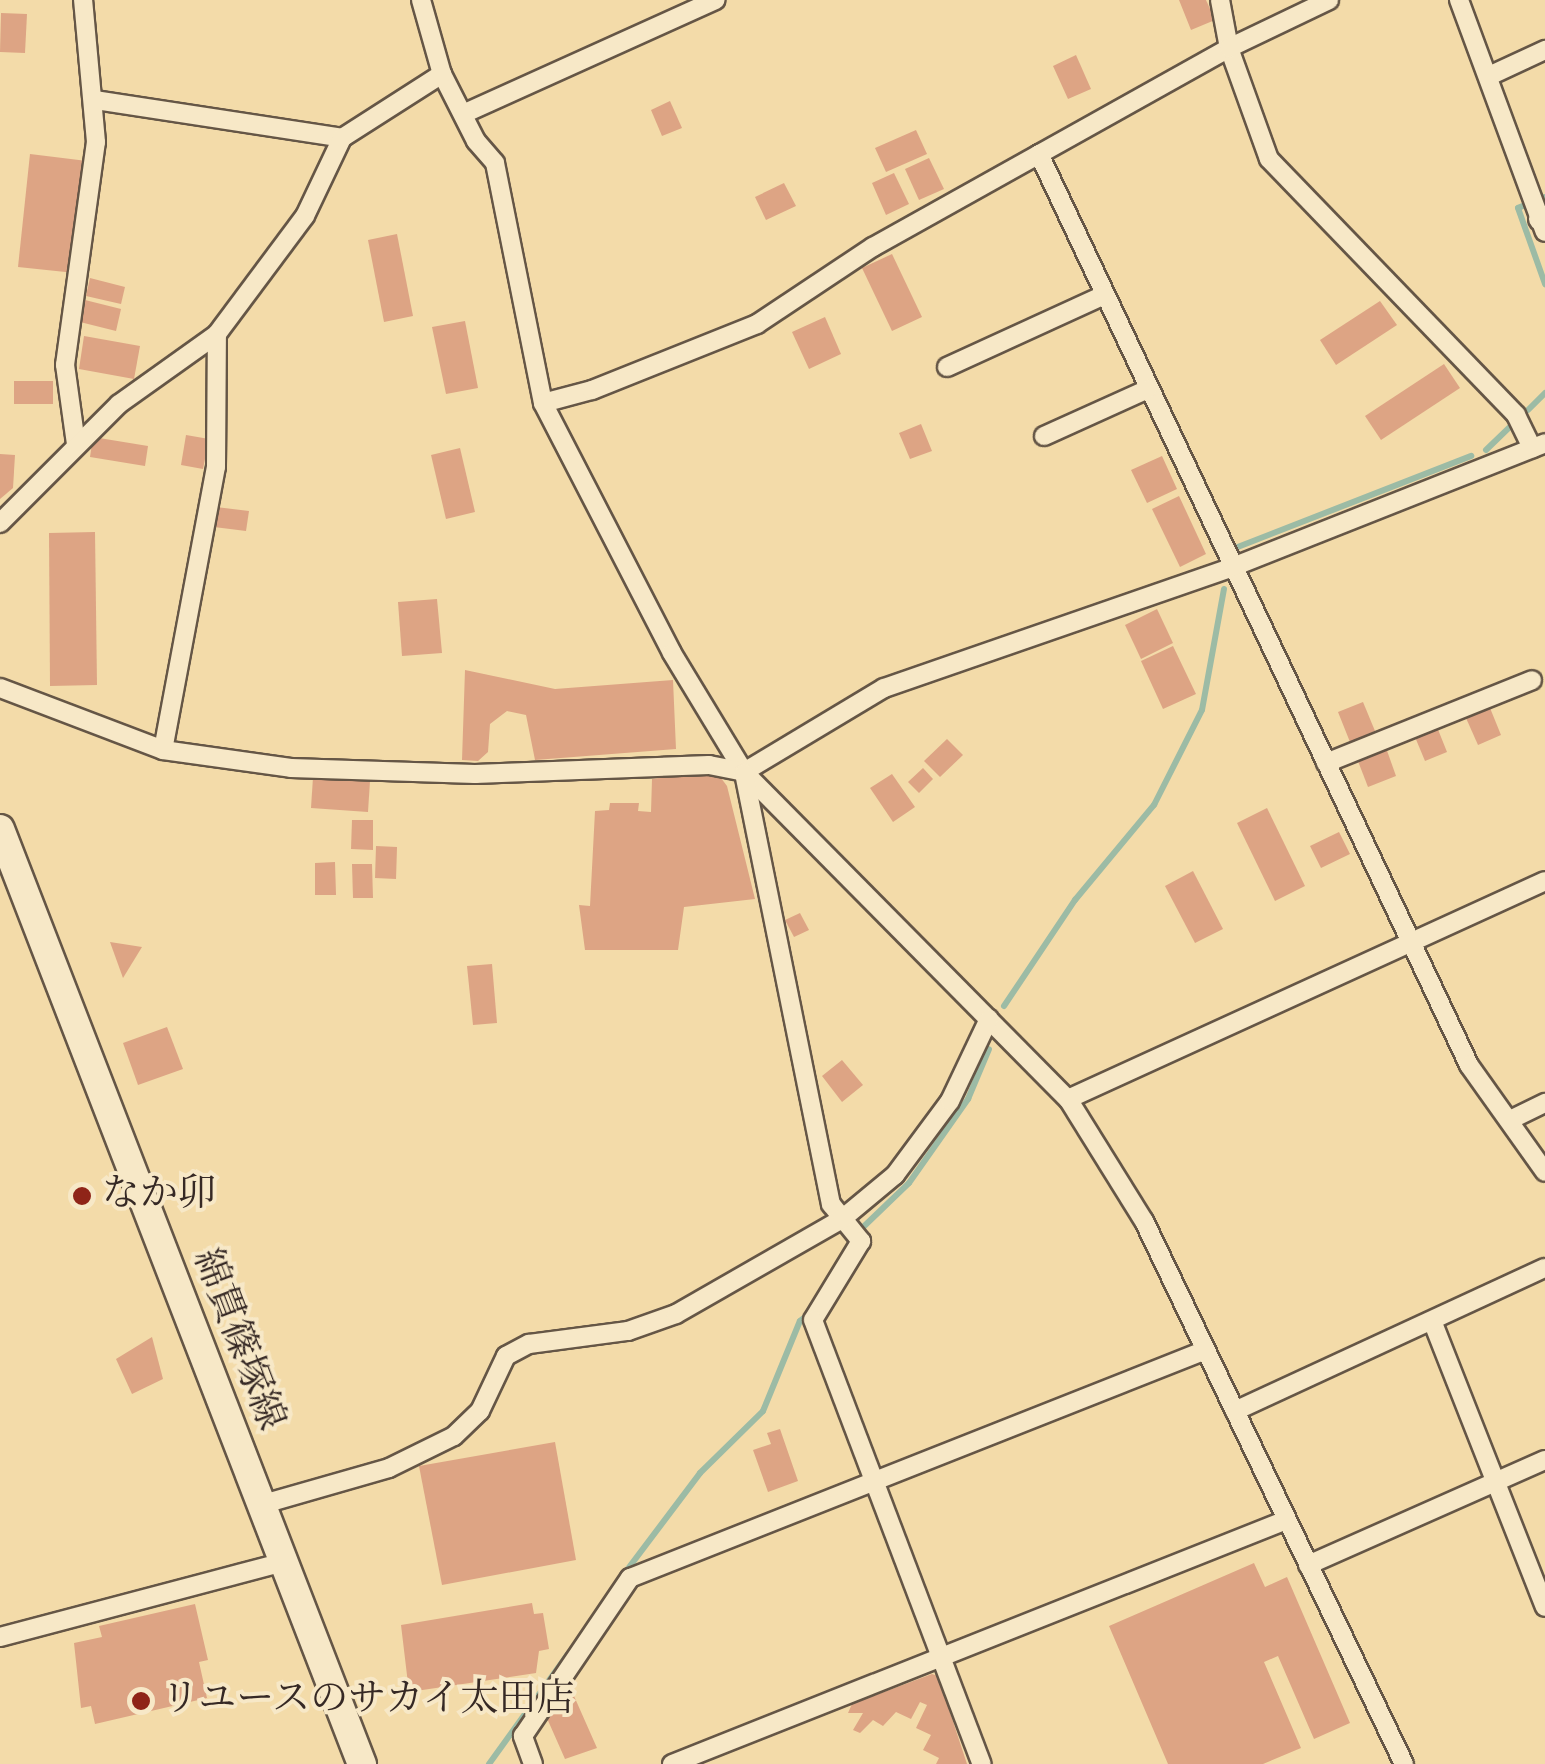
<!DOCTYPE html>
<html>
<head>
<meta charset="utf-8">
<style>
	body { margin:0 }
	#map { position:relative; width:1545px; height:1764px; overflow:hidden; background:#f3dba9; font-family:"Old Standard TT","Noto Serif JP",serif }
	div>[style] { position:absolute }
	.stream>* { height:6px; margin:-3px; padding:0 3px; transform-origin:3px; border-radius:3px; background:#9cbba5 }
	.building>* { inset:0; background:#dda484 }
	.roads { filter:drop-shadow(2px 0 #655646) drop-shadow(-2px 0 #655646) drop-shadow(0 2px #655646) drop-shadow(0 -2px #655646) }
	.minor>* { height:18px; margin:-9px; padding:0 9px; transform-origin:9px; border-radius:9px; background:#f7e8c7 }
	.tertiary>* { height:22px; margin:-11px; padding:0 11px; transform-origin:11px; border-radius:11px; background:#f7e8c7 }
	.secondary>* { height:28px; margin:-14px; padding:0 14px; transform-origin:14px; border-radius:14px; background:#f7e8c7 }
	.dots>* { width:28px; height:28px; translate:-50% -50%; box-sizing:border-box; border:5px solid #f7e8c7; border-radius:50% }
	span { translate:-50% -50%; white-space:nowrap; text-align:center; line-height:1.15; -webkit-text-stroke:8px #f7e8c7; paint-order:stroke }
	.poi-label { font-size:38px; color:#362925 }
	.left { translate:0 -50%; text-align:left }
	.street-label { font-size:38px; color:#362925 }
</style>
</head>
<body>
<div id="map">
	<div class="stream">
		<i style="left:1545px;top:197px;width:29px;rotate:158deg"></i>
		<i style="left:1518px;top:208px;width:81px;rotate:70.4deg"></i>
		<i style="left:1528px;top:410px;width:24px;rotate:-45deg"></i>
		<i style="left:1486px;top:450px;width:35px;rotate:-44deg"></i>
		<i style="left:1230px;top:550px;width:259px;rotate:-21.3deg"></i>
		<i style="left:1004px;top:1006px;width:128px;rotate:-56.2deg"></i>
		<i style="left:1075px;top:900px;width:124px;rotate:-50.3deg"></i>
		<i style="left:1154px;top:805px;width:106px;rotate:-63.2deg"></i>
		<i style="left:1202px;top:710px;width:123px;rotate:-79.7deg"></i>
		<i style="left:857px;top:1233px;width:72px;rotate:-43.9deg"></i>
		<i style="left:909px;top:1183px;width:103px;rotate:-54.9deg"></i>
		<i style="left:968px;top:1099px;width:54px;rotate:-67.2deg"></i>
		<i style="left:624px;top:1574px;width:126px;rotate:-53deg"></i>
		<i style="left:700px;top:1473px;width:88px;rotate:-44.5deg"></i>
		<i style="left:763px;top:1411px;width:97px;rotate:-67.7deg"></i>
		<i style="left:800px;top:1321px;width:10px;rotate:-37deg"></i>
		<i style="left:489px;top:1764px;width:135px;rotate:-54.3deg"></i>
	</div>
	<div class="building">
		<i style="clip-path:polygon(1179px 0,1206px 0,1215px 20px,1191px 30px)"></i>
		<i style="clip-path:polygon(1px 13px,27px 14px,25px 53px,0 52px)"></i>
		<i style="clip-path:polygon(1076px 55px,1091px 89px,1068px 99px,1053px 66px)"></i>
		<i style="clip-path:polygon(670px 101px,682px 128px,662px 136px,651px 110px)"></i>
		<i style="clip-path:polygon(916px 130px,927px 154px,886px 172px,875px 148px)"></i>
		<i style="clip-path:polygon(30px 154px,87px 161px,75px 273px,18px 267px)"></i>
		<i style="clip-path:polygon(929px 158px,944px 189px,919px 200px,905px 169px)"></i>
		<i style="clip-path:polygon(894px 173px,909px 204px,886px 215px,872px 183px)"></i>
		<i style="clip-path:polygon(784px 183px,796px 206px,766px 220px,755px 197px)"></i>
		<i style="clip-path:polygon(397px 234px,413px 316px,384px 322px,368px 240px)"></i>
		<i style="clip-path:polygon(892px 254px,922px 317px,892px 331px,862px 268px)"></i>
		<i style="clip-path:polygon(90px 278px,125px 287px,121px 304px,86px 296px)"></i>
		<i style="clip-path:polygon(85px 300px,121px 309px,116px 331px,80px 322px)"></i>
		<i style="clip-path:polygon(1380px 301px,1397px 325px,1336px 365px,1320px 340px)"></i>
		<i style="clip-path:polygon(825px 317px,841px 354px,809px 369px,792px 332px)"></i>
		<i style="clip-path:polygon(465px 321px,478px 388px,446px 394px,432px 327px)"></i>
		<i style="clip-path:polygon(84px 336px,140px 346px,134px 379px,79px 369px)"></i>
		<i style="clip-path:polygon(1444px 364px,1460px 388px,1381px 440px,1365px 416px)"></i>
		<i style="clip-path:polygon(14px 381px,53px 381px,53px 404px,14px 404px)"></i>
		<i style="clip-path:polygon(921px 424px,932px 451px,910px 459px,899px 433px)"></i>
		<i style="clip-path:polygon(186px 435px,209px 439px,203px 469px,181px 465px)"></i>
		<i style="clip-path:polygon(93px 437px,148px 446px,145px 466px,90px 457px)"></i>
		<i style="clip-path:polygon(460px 448px,475px 512px,446px 519px,431px 455px)"></i>
		<i style="clip-path:polygon(0 454px,15px 455px,13px 488px,0 499px)"></i>
		<i style="clip-path:polygon(1162px 456px,1177px 489px,1147px 503px,1131px 470px)"></i>
		<i style="clip-path:polygon(1179px 496px,1206px 554px,1180px 567px,1152px 509px)"></i>
		<i style="clip-path:polygon(216px 507px,249px 511px,246px 531px,214px 527px)"></i>
		<i style="clip-path:polygon(95px 532px,97px 685px,50px 686px,49px 533px)"></i>
		<i style="clip-path:polygon(437px 599px,442px 653px,402px 656px,398px 602px)"></i>
		<i style="clip-path:polygon(1157px 609px,1173px 643px,1141px 659px,1125px 625px)"></i>
		<i style="clip-path:polygon(1173px 646px,1196px 694px,1163px 709px,1141px 661px)"></i>
		<i style="clip-path:polygon(465px 670px,555px 689px,673px 680px,676px 749px,535px 760px,526px 715px,507px 711px,490px 724px,488px 752px,478px 761px,462px 760px)"></i>
		<i style="clip-path:polygon(1363px 702px,1375px 731px,1350px 742px,1338px 712px)"></i>
		<i style="clip-path:polygon(1490px 708px,1501px 735px,1478px 745px,1466px 718px)"></i>
		<i style="clip-path:polygon(1437px 727px,1447px 752px,1425px 761px,1415px 737px)"></i>
		<i style="clip-path:polygon(947px 739px,963px 755px,940px 777px,924px 761px)"></i>
		<i style="clip-path:polygon(1385px 745px,1396px 776px,1368px 787px,1356px 756px)"></i>
		<i style="clip-path:polygon(923px 768px,933px 779px,919px 793px,908px 782px)"></i>
		<i style="clip-path:polygon(715px 770px,727px 786px,755px 899px,684px 907px,678px 950px,585px 950px,579px 905px,590px 906px,595px 811px,609px 810px,610px 803px,639px 803px,638px 811px,651px 812px,652px 779px)"></i>
		<i style="clip-path:polygon(892px 774px,915px 807px,893px 822px,870px 788px)"></i>
		<i style="clip-path:polygon(313px 777px,370px 781px,368px 812px,311px 808px)"></i>
		<i style="clip-path:polygon(1267px 808px,1305px 886px,1275px 901px,1237px 823px)"></i>
		<i style="clip-path:polygon(352px 820px,373px 820px,373px 850px,351px 849px)"></i>
		<i style="clip-path:polygon(1339px 832px,1350px 854px,1321px 868px,1310px 846px)"></i>
		<i style="clip-path:polygon(376px 846px,397px 847px,396px 879px,375px 878px)"></i>
		<i style="clip-path:polygon(335px 862px,336px 895px,315px 895px,315px 863px)"></i>
		<i style="clip-path:polygon(352px 864px,372px 864px,373px 898px,353px 898px)"></i>
		<i style="clip-path:polygon(1193px 871px,1223px 929px,1195px 943px,1165px 886px)"></i>
		<i style="clip-path:polygon(800px 913px,809px 930px,794px 937px,785px 920px)"></i>
		<i style="clip-path:polygon(110px 942px,142px 947px,123px 978px)"></i>
		<i style="clip-path:polygon(492px 964px,497px 1023px,473px 1025px,467px 966px)"></i>
		<i style="clip-path:polygon(167px 1027px,183px 1069px,138px 1085px,123px 1043px)"></i>
		<i style="clip-path:polygon(842px 1060px,863px 1085px,842px 1102px,822px 1076px)"></i>
		<i style="clip-path:polygon(152px 1337px,163px 1379px,132px 1394px,116px 1359px)"></i>
		<i style="clip-path:polygon(780px 1429px,798px 1481px,768px 1492px,753px 1450px,771px 1444px,767px 1433px)"></i>
		<i style="clip-path:polygon(555px 1442px,576px 1560px,442px 1585px,419px 1466px)"></i>
		<i style="clip-path:polygon(1254px 1563px,1265px 1587px,1287px 1577px,1350px 1723px,1314px 1739px,1278px 1656px,1264px 1662px,1301px 1748px,1263px 1764px,1168px 1764px,1109px 1626px)"></i>
		<i style="clip-path:polygon(532px 1603px,534px 1614px,543px 1613px,549px 1649px,539px 1651px,536px 1673px,409px 1692px,401px 1625px)"></i>
		<i style="clip-path:polygon(195px 1604px,208px 1660px,199px 1662px,207px 1698px,95px 1724px,91px 1706px,81px 1708px,74px 1643px,102px 1637px,99px 1626px)"></i>
		<i style="clip-path:polygon(932px 1674px,938px 1676px,967px 1764px,936px 1764px,939px 1758px,923px 1750px,931px 1735px,916px 1728px,927px 1705px,920px 1702px,911px 1719px,896px 1712px,883px 1726px,873px 1720px,860px 1733px,853px 1730px,863px 1713px,848px 1713px,852px 1704px)"></i>
		<i style="clip-path:polygon(574px 1696px,597px 1748px,565px 1759px,546px 1716px,565px 1708px,562px 1701px)"></i>
	</div>
	<div class="roads">
		<div class="minor">
			<i style="left:421px;top:0;width:77px;rotate:74.2deg"></i>
			<i style="left:442px;top:74px;width:75px;rotate:63.1deg"></i>
			<i style="left:476px;top:141px;width:29px;rotate:49deg"></i>
			<i style="left:495px;top:163px;width:245px;rotate:78.7deg"></i>
			<i style="left:543px;top:403px;width:281px;rotate:62.7deg"></i>
			<i style="left:672px;top:653px;width:139px;rotate:58.8deg"></i>
			<i style="left:744px;top:772px;width:460px;rotate:45.3deg"></i>
			<i style="left:1068px;top:1099px;width:144px;rotate:58.1deg"></i>
			<i style="left:1144px;top:1221px;width:602px;rotate:64.41deg"></i>
			<i style="left:1220px;top:0;width:49px;rotate:79.4deg"></i>
			<i style="left:1229px;top:48px;width:118px;rotate:70.2deg"></i>
			<i style="left:1269px;top:159px;width:356px;rotate:46deg"></i>
			<i style="left:1516px;top:415px;width:37px;rotate:64deg"></i>
			<i style="left:1459px;top:0;width:247px;rotate:69.7deg"></i>
			<i style="left:1489px;top:76px;width:62px;rotate:-24.9deg"></i>
			<i style="left:95px;top:100px;width:250px;rotate:8.7deg"></i>
			<i style="left:463px;top:114px;width:277px;rotate:-24.3deg"></i>
			<i style="left:1039px;top:154px;width:1007px;rotate:64.73deg"></i>
			<i style="left:1469px;top:1065px;width:131px;rotate:54.6deg"></i>
			<i style="left:947px;top:367px;width:173px;rotate:-24.6deg"></i>
			<i style="left:543px;top:403px;width:51px;rotate:-14.9deg"></i>
			<i style="left:592px;top:390px;width:178px;rotate:-21.8deg"></i>
			<i style="left:757px;top:324px;width:139px;rotate:-33.6deg"></i>
			<i style="left:873px;top:247px;width:408px;rotate:-29.2deg"></i>
			<i style="left:1229px;top:48px;width:111px;rotate:-25.6deg"></i>
			<i style="left:1044px;top:436px;width:114px;rotate:-24.3deg"></i>
			<i style="left:76px;top:444px;width:80px;rotate:-97.9deg"></i>
			<i style="left:65px;top:365px;width:225px;rotate:-82.1deg"></i>
			<i style="left:96px;top:142px;width:143px;rotate:-95.2deg"></i>
			<i style="left:0;top:523px;width:168px;rotate:-45deg"></i>
			<i style="left:119px;top:404px;width:120px;rotate:-35.5deg"></i>
			<i style="left:217px;top:334px;width:147px;rotate:-53.3deg"></i>
			<i style="left:305px;top:216px;width:86px;rotate:-64.6deg"></i>
			<i style="left:342px;top:138px;width:119px;rotate:-32.6deg"></i>
			<i style="left:0;top:688px;width:174px;rotate:20.8deg"></i>
			<i style="left:163px;top:750px;width:129px;rotate:8deg"></i>
			<i style="left:291px;top:768px;width:184px;rotate:1.9deg"></i>
			<i style="left:475px;top:774px;width:234px;rotate:-2.2deg"></i>
			<i style="left:709px;top:765px;width:36px;rotate:11deg"></i>
			<i style="left:744px;top:772px;width:163px;rotate:-31deg"></i>
			<i style="left:884px;top:688px;width:366px;rotate:-19.1deg"></i>
			<i style="left:1230px;top:568px;width:339px;rotate:-21.6deg"></i>
			<i style="left:163px;top:750px;width:288px;rotate:-79.4deg"></i>
			<i style="left:216px;top:467px;width:133px;rotate:-89.6deg"></i>
			<i style="left:1326px;top:763px;width:222px;rotate:-21.9deg"></i>
			<i style="left:744px;top:773px;width:440px;rotate:78.6deg"></i>
			<i style="left:831px;top:1204px;width:48px;rotate:51deg"></i>
			<i style="left:861px;top:1241px;width:92px;rotate:121.3deg"></i>
			<i style="left:813px;top:1320px;width:475px;rotate:69.2deg"></i>
			<i style="left:1068px;top:1099px;width:524px;rotate:-24.56deg"></i>
			<i style="left:1512px;top:1119px;width:37px;rotate:-26deg"></i>
			<i style="left:1433px;top:1323px;width:305px;rotate:68.5deg"></i>
			<i style="left:1235px;top:1411px;width:341px;rotate:-24.8deg"></i>
			<i style="left:260px;top:1505px;width:134px;rotate:-16deg"></i>
			<i style="left:389px;top:1468px;width:72px;rotate:-26.2deg"></i>
			<i style="left:454px;top:1436px;width:36px;rotate:-44deg"></i>
			<i style="left:480px;top:1411px;width:61px;rotate:-64.7deg"></i>
			<i style="left:506px;top:1356px;width:26px;rotate:-28deg"></i>
			<i style="left:529px;top:1344px;width:100px;rotate:-7.5deg"></i>
			<i style="left:628px;top:1331px;width:51px;rotate:-19.5deg"></i>
			<i style="left:676px;top:1314px;width:191px;rotate:-29.8deg"></i>
			<i style="left:842px;top:1219px;width:69px;rotate:-39.7deg"></i>
			<i style="left:895px;top:1175px;width:92px;rotate:-53.4deg"></i>
			<i style="left:950px;top:1101px;width:91px;rotate:-64.6deg"></i>
			<i style="left:1308px;top:1565px;width:259px;rotate:-23.9deg"></i>
			<i style="left:0;top:1637px;width:293px;rotate:-14.8deg"></i>
			<i style="left:533px;top:1764px;width:30px;rotate:-110deg"></i>
			<i style="left:523px;top:1736px;width:191px;rotate:-55.9deg"></i>
			<i style="left:630px;top:1578px;width:619px;rotate:-21.6deg"></i>
			<i style="left:672px;top:1764px;width:658px;rotate:-21.66deg"></i>
		</div>
		<div class="tertiary">
			<i style="left:1540px;top:219px;width:5px;rotate:-22deg"></i>
		</div>
		<div class="secondary">
			<i style="left:0;top:829px;width:1003px;rotate:68.84deg"></i>
		</div>
	</div>
	<div class="dots">
		<i style="left:82px;top:1196px;background:#8f2418"></i>
		<i style="left:141px;top:1701px;background:#8f2418"></i>
	</div>
	<div class="poi-label">
		<span class="left" style="left:102px;top:1196px">なか卯</span>
		<span class="left" style="left:161px;top:1701px">リユースのサカイ太田店</span>
	</div>
	<div class="street-label">
		<span style="left:237px;top:1340px;rotate:69deg">綿貫篠塚線</span>
	</div>
</div>
</body>
</html>
